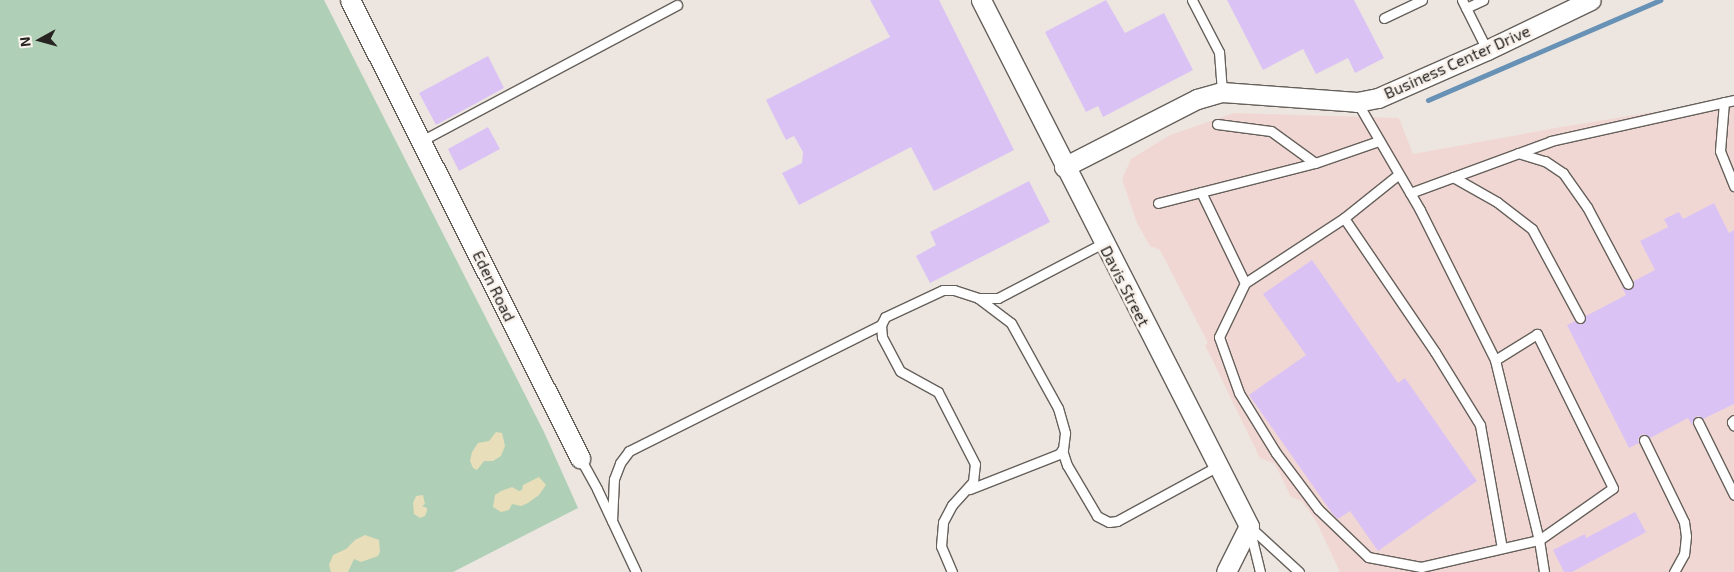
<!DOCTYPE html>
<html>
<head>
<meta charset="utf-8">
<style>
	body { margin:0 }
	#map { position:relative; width:1734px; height:572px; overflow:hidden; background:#ede6e0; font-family:"Exo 2",sans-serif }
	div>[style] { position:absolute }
	.industrial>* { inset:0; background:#f1d7d3 }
	.green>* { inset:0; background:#afd0b7 }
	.sand>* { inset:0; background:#e8deb9 }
	.stream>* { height:5px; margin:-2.5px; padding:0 2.5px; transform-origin:2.5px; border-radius:2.5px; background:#6892b5 }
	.building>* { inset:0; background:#dac3f4 }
	.roads { filter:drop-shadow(1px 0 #66605b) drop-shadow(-1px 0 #66605b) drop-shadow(0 1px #66605b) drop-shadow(0 -1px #66605b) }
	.service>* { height:9px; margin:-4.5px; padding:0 4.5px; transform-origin:4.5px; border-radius:4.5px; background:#fff }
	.minor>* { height:19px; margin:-9.5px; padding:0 9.5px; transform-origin:9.5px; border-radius:9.5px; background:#fff }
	span { translate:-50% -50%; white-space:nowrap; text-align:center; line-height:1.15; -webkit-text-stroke:5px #faf3ed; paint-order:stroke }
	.street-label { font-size:16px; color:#272422 }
	.north { position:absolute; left:15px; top:15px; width:50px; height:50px; -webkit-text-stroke:4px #faf3ed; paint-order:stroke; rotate:263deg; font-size:14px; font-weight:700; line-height:20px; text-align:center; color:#272422 }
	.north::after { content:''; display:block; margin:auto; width:18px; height:22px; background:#272422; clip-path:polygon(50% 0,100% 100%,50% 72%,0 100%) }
</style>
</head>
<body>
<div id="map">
	<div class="industrial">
		<i style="clip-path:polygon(1734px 99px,1734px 572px,1340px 572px,1316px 521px,1302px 501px,1291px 497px,1275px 464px,1260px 458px,1205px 345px,1208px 343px,1160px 250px,1150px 246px,1137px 223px,1122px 179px,1131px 159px,1170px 135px,1234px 113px,1399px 118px,1413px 154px,1561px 127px)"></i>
	</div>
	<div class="green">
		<i style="clip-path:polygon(0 0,324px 0,544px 432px,578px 508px,453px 572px,0 572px)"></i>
	</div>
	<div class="sand">
		<i style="clip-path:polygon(496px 432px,502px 433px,505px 446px,501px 456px,493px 461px,484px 461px,477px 470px,473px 468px,470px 461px,472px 452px,478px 443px,489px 441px)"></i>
		<i style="clip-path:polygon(539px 477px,546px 485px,539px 495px,528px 503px,521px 506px,512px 504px,509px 510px,501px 512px,493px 507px,495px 495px,501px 491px,512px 487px,519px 491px,522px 490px,523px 485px)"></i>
		<i style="clip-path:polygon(423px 495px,425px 504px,422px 506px,427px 508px,427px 511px,425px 516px,420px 518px,414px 514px,413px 503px,416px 496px)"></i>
		<i style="clip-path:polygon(365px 535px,379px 540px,380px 552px,378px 556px,361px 562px,354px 559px,348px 572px,331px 572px,329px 565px,333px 555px,346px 549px,355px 540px)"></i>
	</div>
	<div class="stream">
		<i style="left:1428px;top:100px;width:253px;rotate:-23.3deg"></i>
	</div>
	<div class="building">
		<i style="clip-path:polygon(870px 0,939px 0,1014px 150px,934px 191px,911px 147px,799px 205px,782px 173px,802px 163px,803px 152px,794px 136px,786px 140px,766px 100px,890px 37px)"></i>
		<i style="clip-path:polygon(1106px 0,1125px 33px,1164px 13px,1193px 70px,1103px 117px,1098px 106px,1086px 112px,1045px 32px)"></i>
		<i style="clip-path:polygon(1227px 0,1354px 0,1384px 58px,1355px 73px,1348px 58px,1316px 74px,1303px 49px,1263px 70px)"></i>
		<i style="clip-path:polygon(488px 56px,504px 88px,436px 125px,419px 93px)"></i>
		<i style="clip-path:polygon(488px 127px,500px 149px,459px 171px,448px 149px)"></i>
		<i style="clip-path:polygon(1029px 181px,1050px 222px,930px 283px,916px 256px,936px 245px,930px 232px)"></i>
		<i style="clip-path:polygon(1714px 203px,1729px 233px,1734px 230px,1734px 404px,1703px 419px,1699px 416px,1695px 417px,1692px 425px,1688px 418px,1650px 438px,1642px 434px,1638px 439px,1639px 443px,1629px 448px,1567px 325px,1575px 321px,1579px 324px,1583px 323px,1586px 316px,1626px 295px,1622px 287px,1630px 290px,1634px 287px,1634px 281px,1655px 270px,1640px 241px,1668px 227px,1664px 219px,1679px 212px,1683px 219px)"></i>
		<i style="clip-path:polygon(1312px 260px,1398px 383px,1405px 378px,1477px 481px,1378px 551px,1350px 511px,1338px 519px,1332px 513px,1249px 395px,1306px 355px,1263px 294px)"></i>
		<i style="clip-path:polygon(1635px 512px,1646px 532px,1572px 572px,1564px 572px,1553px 550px,1585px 534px,1586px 538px)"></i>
	</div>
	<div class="roads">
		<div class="service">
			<i style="left:1192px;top:0;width:59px;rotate:62.6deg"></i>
			<i style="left:1219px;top:52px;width:40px;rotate:85.7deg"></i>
			<i style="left:1462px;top:0;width:56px;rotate:63.4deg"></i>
			<i style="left:1466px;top:8px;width:19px;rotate:-25deg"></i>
			<i style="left:1384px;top:18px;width:42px;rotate:-25.3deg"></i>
			<i style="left:1357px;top:102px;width:125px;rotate:59.7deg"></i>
			<i style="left:1420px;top:210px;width:168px;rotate:63.4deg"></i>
			<i style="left:1495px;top:360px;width:185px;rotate:76.3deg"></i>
			<i style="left:1539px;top:540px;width:32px;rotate:81deg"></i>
			<i style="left:1724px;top:102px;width:49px;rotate:94.7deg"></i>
			<i style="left:1720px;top:151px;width:38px;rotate:68deg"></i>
			<i style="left:1217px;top:124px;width:54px;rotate:7.4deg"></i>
			<i style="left:1271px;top:131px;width:54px;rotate:36deg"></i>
			<i style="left:421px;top:141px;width:290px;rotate:-28deg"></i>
			<i style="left:1518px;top:153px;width:28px;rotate:17deg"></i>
			<i style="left:1545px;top:161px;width:22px;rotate:34deg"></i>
			<i style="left:1563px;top:173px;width:42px;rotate:54.8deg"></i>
			<i style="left:1587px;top:207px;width:87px;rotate:62deg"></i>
			<i style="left:1453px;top:177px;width:51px;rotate:29.6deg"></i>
			<i style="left:1497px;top:202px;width:44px;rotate:37.6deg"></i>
			<i style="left:1532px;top:229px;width:101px;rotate:61.7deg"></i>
			<i style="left:1201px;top:192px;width:101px;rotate:64.2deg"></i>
			<i style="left:1245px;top:283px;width:60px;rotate:115.7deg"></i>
			<i style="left:1219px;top:337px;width:59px;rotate:70.3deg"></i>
			<i style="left:1239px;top:393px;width:70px;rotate:58.3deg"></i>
			<i style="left:1276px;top:453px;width:70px;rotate:53.1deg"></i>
			<i style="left:1318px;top:509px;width:69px;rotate:43.8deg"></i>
			<i style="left:1368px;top:557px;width:54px;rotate:10.7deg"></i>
			<i style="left:1421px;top:567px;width:121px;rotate:-12.9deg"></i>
			<i style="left:1539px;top:540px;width:90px;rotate:-35.1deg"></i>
			<i style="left:1613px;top:488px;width:172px;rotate:-116.3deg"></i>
			<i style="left:1537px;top:334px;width:49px;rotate:148.2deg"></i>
			<i style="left:1410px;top:193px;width:150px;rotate:-20.2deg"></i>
			<i style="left:1551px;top:141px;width:188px;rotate:-12.6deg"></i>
			<i style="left:1158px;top:203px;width:162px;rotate:-14.3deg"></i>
			<i style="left:1315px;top:163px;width:68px;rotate:-19deg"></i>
			<i style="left:1344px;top:218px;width:162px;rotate:55.8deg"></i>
			<i style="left:1435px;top:352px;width:86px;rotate:58.3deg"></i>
			<i style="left:1480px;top:425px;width:125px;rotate:79.9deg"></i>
			<i style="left:1245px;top:283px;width:118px;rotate:-33.3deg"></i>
			<i style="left:1344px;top:218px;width:70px;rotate:-38.7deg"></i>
			<i style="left:978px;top:298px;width:20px"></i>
			<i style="left:998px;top:298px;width:119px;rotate:-27.6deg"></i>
			<i style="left:1734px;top:420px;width:3px;rotate:135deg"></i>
			<i style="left:1732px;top:422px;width:4px;rotate:63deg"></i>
			<i style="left:1698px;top:422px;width:81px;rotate:63.7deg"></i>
			<i style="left:1644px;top:440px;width:91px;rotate:64deg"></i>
			<i style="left:1684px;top:522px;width:14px;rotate:82deg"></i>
			<i style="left:1686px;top:536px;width:18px;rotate:96deg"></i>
			<i style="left:1684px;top:554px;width:21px;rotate:119deg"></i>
			<i style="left:1062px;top:450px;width:16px;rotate:72deg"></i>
			<i style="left:1067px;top:465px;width:59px;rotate:59.5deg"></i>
			<i style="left:1097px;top:516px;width:13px;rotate:27deg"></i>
			<i style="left:1109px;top:522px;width:8px;rotate:-7deg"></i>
			<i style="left:1117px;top:521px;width:115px;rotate:-28.6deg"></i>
			<i style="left:580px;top:458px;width:35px;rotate:61deg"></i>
			<i style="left:597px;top:489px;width:92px;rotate:64.8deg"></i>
			<i style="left:612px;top:521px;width:42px;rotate:-87.3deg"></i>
			<i style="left:614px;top:479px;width:17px;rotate:-69deg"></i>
			<i style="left:620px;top:463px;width:15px;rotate:-53deg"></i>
			<i style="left:629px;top:451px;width:282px;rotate:-26.6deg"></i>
			<i style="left:1249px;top:526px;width:68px;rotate:42.6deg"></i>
			<i style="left:1250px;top:531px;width:42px;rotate:76.3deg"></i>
			<i style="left:952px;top:572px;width:28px;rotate:-113deg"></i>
			<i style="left:941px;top:546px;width:24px;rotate:-85deg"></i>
			<i style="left:943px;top:522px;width:19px;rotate:-62deg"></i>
			<i style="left:952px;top:505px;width:31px;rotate:-48deg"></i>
			<i style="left:973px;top:482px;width:18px;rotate:-84deg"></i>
			<i style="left:975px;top:464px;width:81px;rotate:-117.2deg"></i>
			<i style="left:938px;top:392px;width:43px;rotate:-151.1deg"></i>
			<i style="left:900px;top:371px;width:38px;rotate:-118deg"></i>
			<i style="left:882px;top:337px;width:12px;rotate:-95deg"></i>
			<i style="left:881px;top:325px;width:9px;rotate:-63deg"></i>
			<i style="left:885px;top:317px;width:64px;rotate:-25deg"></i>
			<i style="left:943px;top:290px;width:11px"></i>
			<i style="left:954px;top:290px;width:25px;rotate:18deg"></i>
			<i style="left:978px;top:298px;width:41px;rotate:37.1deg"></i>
			<i style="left:1011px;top:323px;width:97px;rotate:61.1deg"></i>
			<i style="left:1058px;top:408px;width:26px;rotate:74deg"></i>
			<i style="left:1065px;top:433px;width:16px;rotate:97deg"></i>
			<i style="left:1063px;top:449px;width:6px;rotate:129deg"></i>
			<i style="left:1059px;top:454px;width:96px;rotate:158.5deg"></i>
		</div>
		<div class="minor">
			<i style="left:350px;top:0;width:513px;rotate:63.33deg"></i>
			<i style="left:981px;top:0;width:590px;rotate:63deg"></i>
			<i style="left:1249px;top:526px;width:51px;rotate:116.6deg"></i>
			<i style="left:1064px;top:167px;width:149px;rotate:-27.1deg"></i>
			<i style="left:1197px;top:99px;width:26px;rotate:-16deg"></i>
			<i style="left:1222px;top:92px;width:135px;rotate:4.2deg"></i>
			<i style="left:1357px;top:102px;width:21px;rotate:-11deg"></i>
			<i style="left:1378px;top:98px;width:119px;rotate:-23.8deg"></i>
			<i style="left:1487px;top:50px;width:115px;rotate:-25.7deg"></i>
		</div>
	</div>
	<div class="street-label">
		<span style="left:1457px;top:62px;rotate:-24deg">Business Center Drive</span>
		<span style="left:494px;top:286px;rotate:64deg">Eden Road</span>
		<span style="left:1125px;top:286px;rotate:63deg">Davis Street</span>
	</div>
	<div class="north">N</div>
</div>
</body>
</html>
